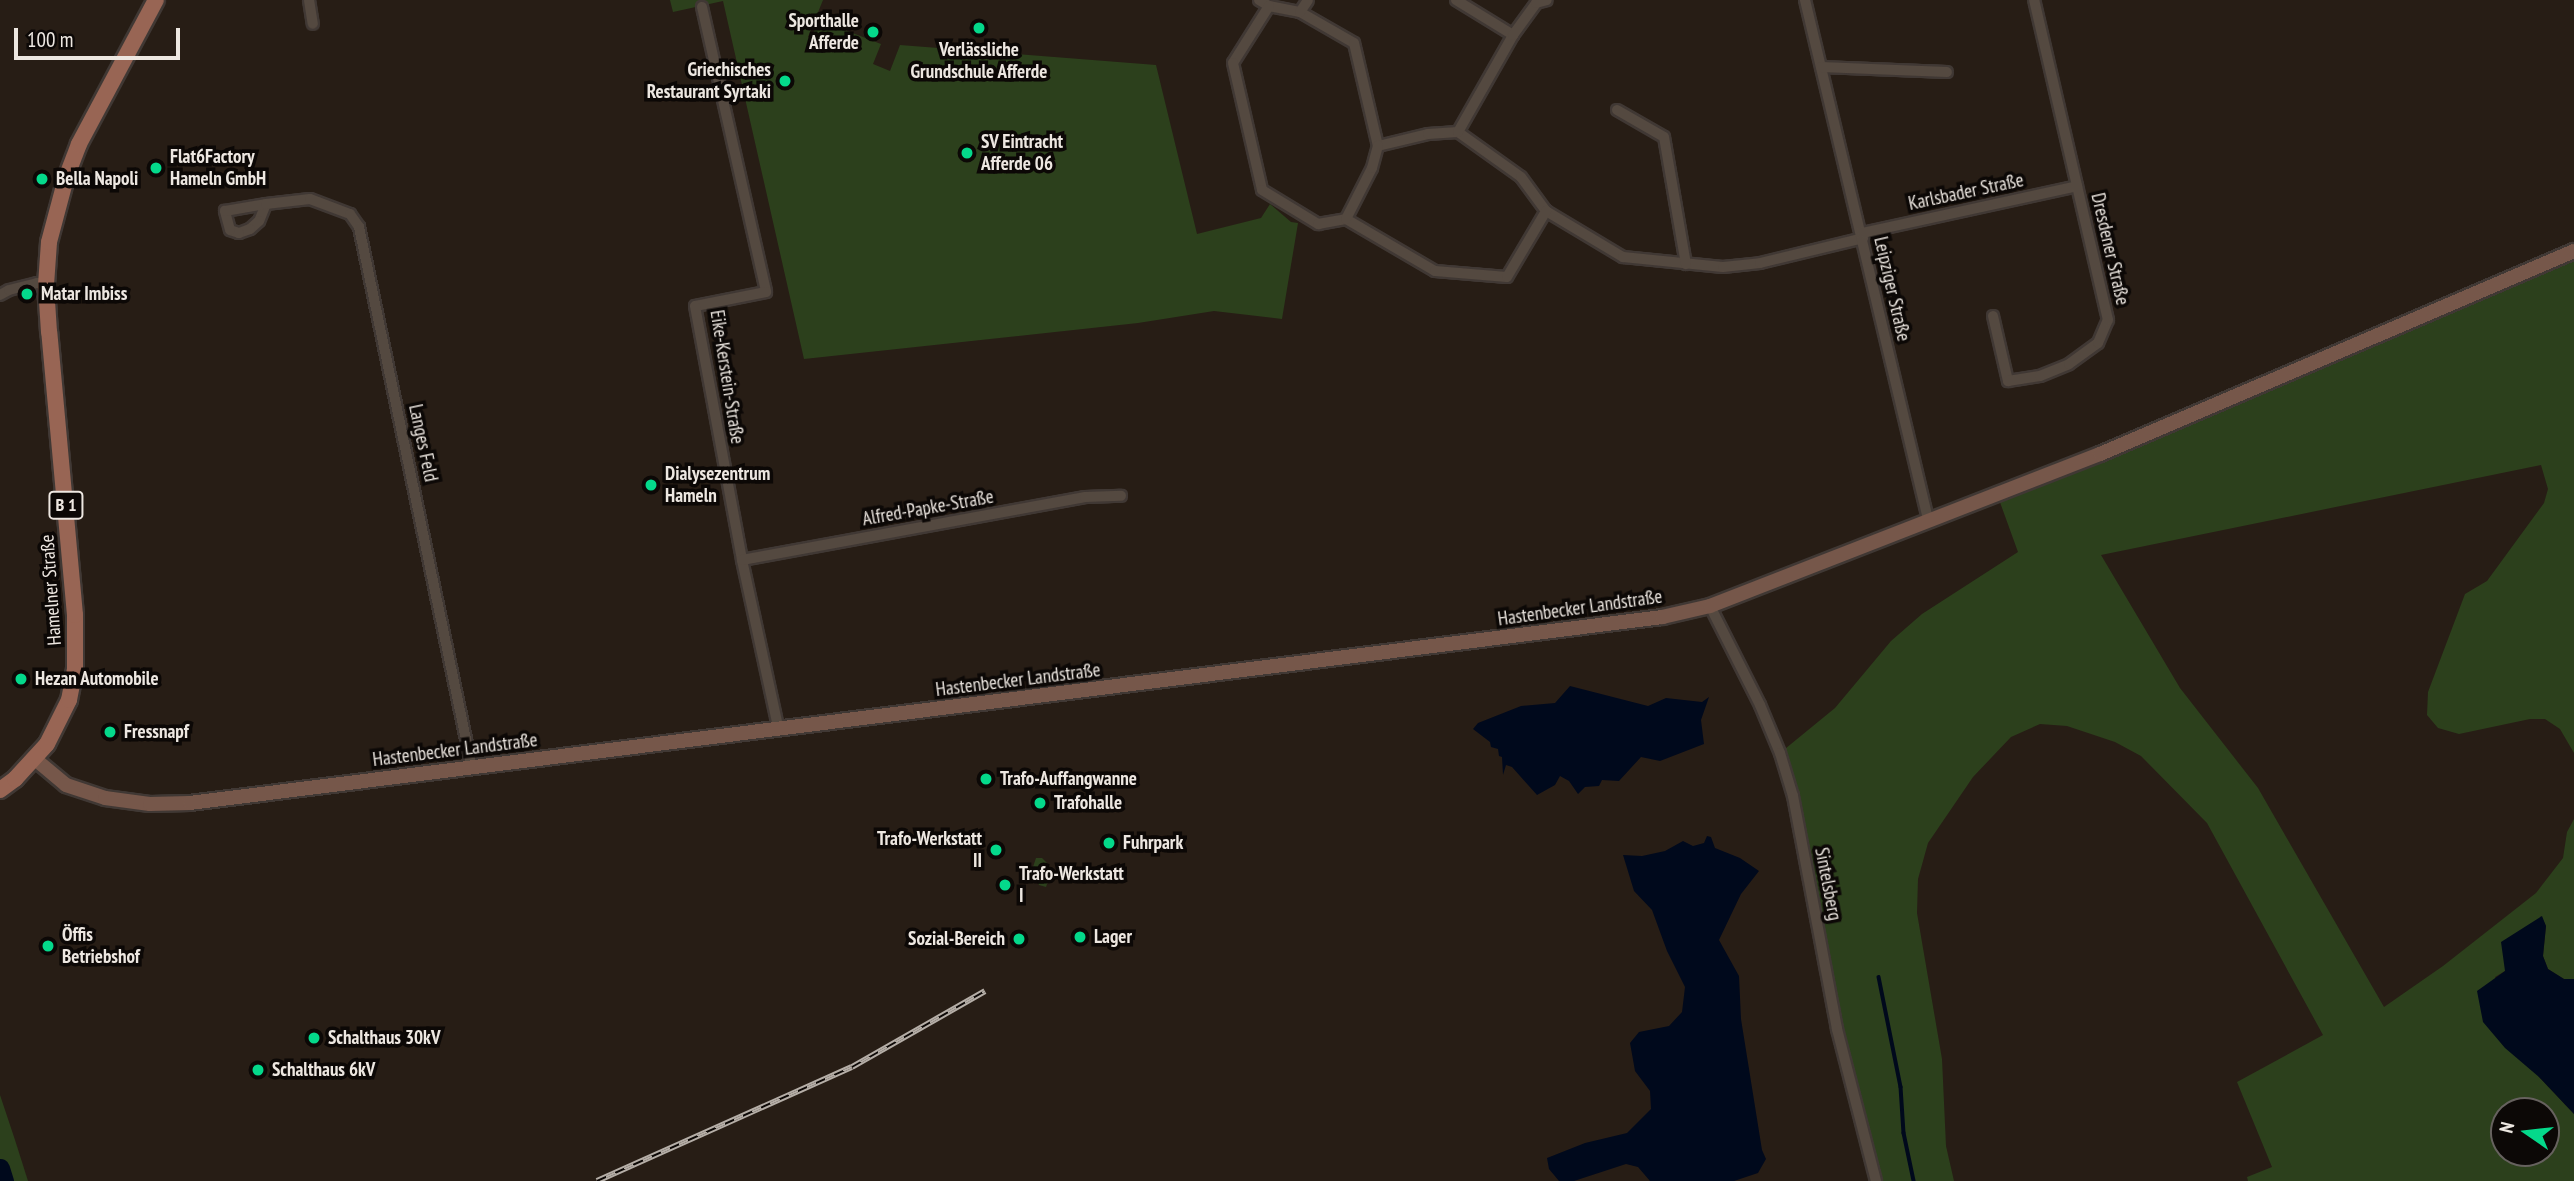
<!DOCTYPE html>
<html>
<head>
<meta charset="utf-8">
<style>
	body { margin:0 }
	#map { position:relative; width:2574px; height:1181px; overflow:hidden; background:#271d15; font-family:"PT Sans Narrow",sans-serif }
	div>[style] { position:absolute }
	.green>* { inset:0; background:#2c401c }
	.water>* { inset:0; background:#00091c }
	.stream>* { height:3.5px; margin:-1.75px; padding:0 1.75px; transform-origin:1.75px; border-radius:1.75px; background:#00091c }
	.river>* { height:19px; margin:-9.5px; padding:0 9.5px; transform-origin:9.5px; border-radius:9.5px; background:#00091c }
	.roads { filter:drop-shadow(2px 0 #403834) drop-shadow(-2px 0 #403834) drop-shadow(0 2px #403834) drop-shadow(0 -2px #403834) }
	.minor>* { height:10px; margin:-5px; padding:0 5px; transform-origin:5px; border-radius:5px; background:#544940 }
	.secondary>* { height:14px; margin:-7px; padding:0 7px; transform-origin:7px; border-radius:7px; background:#76574a }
	.primary>* { height:16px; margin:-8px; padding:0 8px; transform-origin:8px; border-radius:8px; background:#986554 }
	.rail>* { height:6px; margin-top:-3px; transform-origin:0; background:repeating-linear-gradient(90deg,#0c0806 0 10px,#b5aea7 0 20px); box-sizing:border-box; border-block:2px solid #b5aea7 }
	.dots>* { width:19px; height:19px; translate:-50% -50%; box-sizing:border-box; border:4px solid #0c0806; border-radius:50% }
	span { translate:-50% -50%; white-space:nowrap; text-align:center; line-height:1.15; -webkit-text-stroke:7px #0c0806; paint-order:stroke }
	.shield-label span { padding:2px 5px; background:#0c0806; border:2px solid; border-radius:5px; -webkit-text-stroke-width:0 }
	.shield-label { font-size:18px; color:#ede7e1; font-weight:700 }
	.poi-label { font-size:19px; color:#ede7e1; font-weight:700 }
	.right { translate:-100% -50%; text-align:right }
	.left { translate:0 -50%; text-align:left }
	.street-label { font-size:19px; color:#ede7e1 }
	.north { position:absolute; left:2490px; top:1097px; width:70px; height:70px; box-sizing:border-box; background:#0c0806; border:2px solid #66615e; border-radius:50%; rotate:284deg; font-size:19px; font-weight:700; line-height:28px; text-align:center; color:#ede7e1 }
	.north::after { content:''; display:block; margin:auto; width:24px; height:32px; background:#04d98b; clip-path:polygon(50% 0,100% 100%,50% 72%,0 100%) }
	.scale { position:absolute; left:14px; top:28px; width:166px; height:32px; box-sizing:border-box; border:4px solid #ede7e1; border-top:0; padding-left:9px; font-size:21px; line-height:24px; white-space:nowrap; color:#ede7e1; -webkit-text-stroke:5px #0c0806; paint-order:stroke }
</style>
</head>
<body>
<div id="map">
	<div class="green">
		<i style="clip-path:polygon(670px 0,823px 0,808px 37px,811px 38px,819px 20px,881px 44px,873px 64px,890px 71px,900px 45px,1156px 65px,1197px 234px,1261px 218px,1270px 204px,1291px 222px,1298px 223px,1282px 319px,1214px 311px,1138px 323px,804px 359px,723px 1px,673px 12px)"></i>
		<i style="clip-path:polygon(evenodd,2574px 251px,2574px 753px,2560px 729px,2545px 719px,2530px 719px,2459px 734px,2438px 728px,2427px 715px,2428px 692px,2465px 594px,2487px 581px,2544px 503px,2548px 489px,2541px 465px,2101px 555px,2180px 688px,2258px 788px,2384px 1007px,2443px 966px,2536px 893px,2563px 858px,2567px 832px,2574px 819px,2574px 979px,2564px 979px,2548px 969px,2543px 956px,2546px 926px,2541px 916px,2505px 971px,2495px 977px,2539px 1077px,2574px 1114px,2574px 1181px,2248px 1181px,2247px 1177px,2272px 1167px,2237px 1082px,2323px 1035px,2207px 823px,2141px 756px,2115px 742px,2067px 726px,2040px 724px,2011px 737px,1973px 777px,1928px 843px,1918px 879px,1917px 913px,1942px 1059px,1946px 1146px,1954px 1181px,1882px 1181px,1837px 1029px,1780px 753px,1835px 708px,1891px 641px,1922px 614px,2018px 552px,1997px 494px,2574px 251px,2504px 1111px,2546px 1111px,2546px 1153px,2504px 1153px,2504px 1111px)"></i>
		<i style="clip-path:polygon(1036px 858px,1042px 858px,1049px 865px,1051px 873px,1046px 887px,1039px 885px,1033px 867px)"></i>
		<i style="clip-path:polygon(0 1095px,15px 1140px,28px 1181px,0 1181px)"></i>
	</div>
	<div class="water">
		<i style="clip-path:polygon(1570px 686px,1648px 706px,1666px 698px,1702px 702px,1709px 697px,1701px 720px,1704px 744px,1660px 761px,1641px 757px,1619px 781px,1602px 780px,1599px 786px,1585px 787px,1578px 794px,1569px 781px,1560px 776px,1555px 785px,1537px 795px,1512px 767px,1506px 765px,1503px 775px,1502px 757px,1499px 756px,1498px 749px,1491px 747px,1490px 742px,1473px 729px,1478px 723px,1521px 706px,1555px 703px)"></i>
		<i style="clip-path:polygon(1707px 836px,1711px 837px,1715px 848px,1740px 858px,1759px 871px,1741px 894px,1719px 940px,1739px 976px,1741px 1019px,1762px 1150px,1766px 1159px,1758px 1173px,1734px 1181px,1650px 1181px,1638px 1167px,1626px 1164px,1574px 1181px,1559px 1181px,1549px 1169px,1547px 1158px,1585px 1143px,1627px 1133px,1651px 1109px,1650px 1091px,1635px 1071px,1630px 1043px,1639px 1032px,1669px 1026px,1682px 1012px,1685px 987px,1667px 951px,1652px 910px,1634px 891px,1623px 855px,1642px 856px,1665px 851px,1683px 841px,1693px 846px,1704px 843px)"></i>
		<i style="clip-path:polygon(2542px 916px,2546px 926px,2543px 956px,2548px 969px,2564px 979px,2574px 979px,2574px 1114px,2539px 1077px,2505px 1048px,2483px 1022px,2477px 991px,2505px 971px,2501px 942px)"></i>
	</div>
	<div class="stream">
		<i style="left:1879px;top:977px;width:112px;rotate:78.7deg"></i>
		<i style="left:1901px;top:1087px;width:46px;rotate:86.3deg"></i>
		<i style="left:1904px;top:1133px;width:49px;rotate:78.2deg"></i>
	</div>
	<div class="river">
		<i style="left:0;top:1168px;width:14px;rotate:73deg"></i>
	</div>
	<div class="roads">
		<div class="minor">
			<i style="left:309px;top:0;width:24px;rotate:81deg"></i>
			<i style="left:1259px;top:0;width:12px;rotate:31deg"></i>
			<i style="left:1269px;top:6px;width:32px;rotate:11deg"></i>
			<i style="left:1300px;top:12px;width:62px;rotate:29.9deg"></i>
			<i style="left:1354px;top:43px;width:106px;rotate:76.9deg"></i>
			<i style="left:1378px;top:146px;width:51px;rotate:-13.5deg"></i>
			<i style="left:1428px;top:134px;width:30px;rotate:-4deg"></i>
			<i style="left:1458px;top:132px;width:77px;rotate:35.5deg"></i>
			<i style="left:1521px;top:177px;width:42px;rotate:53.7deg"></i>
			<i style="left:1546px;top:211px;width:90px;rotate:30.9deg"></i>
			<i style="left:1623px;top:257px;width:100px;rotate:5.7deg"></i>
			<i style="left:1723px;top:267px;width:37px;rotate:-6deg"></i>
			<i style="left:1760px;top:263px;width:106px;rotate:-13.6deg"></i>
			<i style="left:1456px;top:0;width:67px;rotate:31.6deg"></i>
			<i style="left:1805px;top:0;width:533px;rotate:76.67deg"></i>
			<i style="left:1269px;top:6px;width:67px;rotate:122.3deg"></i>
			<i style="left:1233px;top:63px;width:130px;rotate:77.1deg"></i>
			<i style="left:1262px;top:190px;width:66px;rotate:31.3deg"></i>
			<i style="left:1318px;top:224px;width:28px;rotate:-10deg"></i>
			<i style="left:1346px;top:219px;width:103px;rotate:30.3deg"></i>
			<i style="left:1435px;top:271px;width:72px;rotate:4.8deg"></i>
			<i style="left:1507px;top:277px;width:77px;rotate:-59.4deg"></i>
			<i style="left:702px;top:7px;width:292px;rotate:77.3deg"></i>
			<i style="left:766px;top:292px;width:72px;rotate:168.8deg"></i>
			<i style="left:695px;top:306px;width:258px;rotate:79.5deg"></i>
			<i style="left:742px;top:560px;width:171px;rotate:77.8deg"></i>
			<i style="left:1300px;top:12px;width:14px;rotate:-56deg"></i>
			<i style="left:1821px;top:67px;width:126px;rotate:2.3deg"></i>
			<i style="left:1617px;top:110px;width:54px;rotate:29.9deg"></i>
			<i style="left:1664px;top:137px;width:129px;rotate:80.2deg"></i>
			<i style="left:1458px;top:132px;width:112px;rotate:-60.4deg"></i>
			<i style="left:1513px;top:35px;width:39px;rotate:-54deg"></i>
			<i style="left:1536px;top:3px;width:11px;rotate:-15deg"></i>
			<i style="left:266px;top:204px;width:18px;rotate:112deg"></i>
			<i style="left:259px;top:221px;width:12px;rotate:138deg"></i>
			<i style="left:250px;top:229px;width:12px;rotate:160deg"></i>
			<i style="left:239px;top:233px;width:9px;rotate:-162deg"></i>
			<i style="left:230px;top:230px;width:20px;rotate:-105deg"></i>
			<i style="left:225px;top:211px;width:42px;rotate:-9.7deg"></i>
			<i style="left:266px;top:204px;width:44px;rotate:-6.5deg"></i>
			<i style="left:310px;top:199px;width:43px;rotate:20.6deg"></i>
			<i style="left:350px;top:214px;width:16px;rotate:55deg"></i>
			<i style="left:359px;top:227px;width:553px;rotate:78.2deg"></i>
			<i style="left:1346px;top:219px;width:57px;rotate:-63deg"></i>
			<i style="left:1372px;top:168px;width:23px;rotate:-75deg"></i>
			<i style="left:1862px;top:233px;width:220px;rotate:-12.3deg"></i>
			<i style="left:0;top:295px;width:10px;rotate:-29deg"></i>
			<i style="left:9px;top:290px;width:29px;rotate:-14deg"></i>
			<i style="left:37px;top:283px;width:9px;rotate:13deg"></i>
			<i style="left:1993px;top:316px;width:67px;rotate:77deg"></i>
			<i style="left:2008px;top:381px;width:32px;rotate:-9deg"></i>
			<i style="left:2040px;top:376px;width:31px;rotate:-22deg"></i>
			<i style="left:2069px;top:364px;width:36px;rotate:-36deg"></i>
			<i style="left:2098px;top:343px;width:25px;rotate:-67deg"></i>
			<i style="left:2108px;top:320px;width:328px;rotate:-103deg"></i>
			<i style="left:742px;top:560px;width:349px;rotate:-10.4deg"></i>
			<i style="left:1085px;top:497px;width:36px;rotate:-2deg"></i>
			<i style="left:1710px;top:606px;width:111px;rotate:63.2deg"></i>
			<i style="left:1760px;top:705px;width:52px;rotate:67.4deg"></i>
			<i style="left:1780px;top:753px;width:45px;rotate:73.2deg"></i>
			<i style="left:1793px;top:796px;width:237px;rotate:79.3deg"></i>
			<i style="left:1837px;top:1029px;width:157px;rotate:75.6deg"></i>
		</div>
		<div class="secondary">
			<i style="left:35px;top:759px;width:40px;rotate:40deg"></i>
			<i style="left:66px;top:785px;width:41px;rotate:18.4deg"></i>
			<i style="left:105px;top:798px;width:45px;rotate:7.6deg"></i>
			<i style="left:150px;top:804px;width:40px;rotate:-1.4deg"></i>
			<i style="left:190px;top:803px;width:1484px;rotate:-7.2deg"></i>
			<i style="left:1662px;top:617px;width:49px;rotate:-12.9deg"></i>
			<i style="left:1710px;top:606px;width:419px;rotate:-21.3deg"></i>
			<i style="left:2100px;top:454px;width:516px;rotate:-23.18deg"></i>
		</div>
		<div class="primary">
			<i style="left:0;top:790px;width:19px;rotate:-36deg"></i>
			<i style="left:15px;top:779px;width:47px;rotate:-47.6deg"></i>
			<i style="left:47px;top:744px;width:49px;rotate:-63.4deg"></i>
			<i style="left:69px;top:700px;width:31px;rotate:-79deg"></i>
			<i style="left:75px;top:670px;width:55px;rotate:-90deg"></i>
			<i style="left:75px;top:615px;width:284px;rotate:-95.2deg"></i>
			<i style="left:49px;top:332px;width:47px;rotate:-93.7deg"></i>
			<i style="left:46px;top:285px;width:43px;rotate:-86deg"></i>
			<i style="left:49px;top:242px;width:66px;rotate:-75.1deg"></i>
			<i style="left:66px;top:178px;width:36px;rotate:-69deg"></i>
			<i style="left:79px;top:144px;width:163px;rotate:-61.9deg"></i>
		</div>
	</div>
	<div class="rail">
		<i style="left:597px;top:1181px;width:279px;rotate:-24.1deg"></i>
		<i style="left:852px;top:1067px;width:153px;rotate:-29.7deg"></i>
	</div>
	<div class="dots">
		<i style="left:979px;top:28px;background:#04d98b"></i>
		<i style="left:873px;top:32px;background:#04d98b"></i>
		<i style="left:785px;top:81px;background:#04d98b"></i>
		<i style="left:967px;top:153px;background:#04d98b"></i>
		<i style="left:156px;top:168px;background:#04d98b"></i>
		<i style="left:42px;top:179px;background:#04d98b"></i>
		<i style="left:27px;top:294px;background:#04d98b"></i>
		<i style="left:651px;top:485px;background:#04d98b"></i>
		<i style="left:21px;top:679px;background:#04d98b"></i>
		<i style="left:110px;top:732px;background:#04d98b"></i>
		<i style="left:986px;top:779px;background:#04d98b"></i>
		<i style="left:1040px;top:803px;background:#04d98b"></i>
		<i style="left:1109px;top:843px;background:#04d98b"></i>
		<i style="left:996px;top:850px;background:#04d98b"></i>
		<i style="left:1005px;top:885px;background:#04d98b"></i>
		<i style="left:1080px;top:937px;background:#04d98b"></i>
		<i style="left:1019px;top:939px;background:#04d98b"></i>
		<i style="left:48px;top:946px;background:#04d98b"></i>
		<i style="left:314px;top:1038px;background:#04d98b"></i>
		<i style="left:258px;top:1070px;background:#04d98b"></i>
	</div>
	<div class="shield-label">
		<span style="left:66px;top:505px">B 1</span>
	</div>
	<div class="poi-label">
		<span class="right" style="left:859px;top:32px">Sporthalle<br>Afferde</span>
		<span style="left:979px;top:61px">Verlässliche<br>Grundschule Afferde</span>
		<span class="right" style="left:771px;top:81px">Griechisches<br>Restaurant Syrtaki</span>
		<span class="left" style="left:981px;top:153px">SV Eintracht<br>Afferde 06</span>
		<span class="left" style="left:170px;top:168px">Flat6Factory<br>Hameln GmbH</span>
		<span class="left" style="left:56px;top:179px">Bella Napoli</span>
		<span class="left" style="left:41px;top:294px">Matar Imbiss</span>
		<span class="left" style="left:665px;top:485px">Dialysezentrum<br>Hameln</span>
		<span class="left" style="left:35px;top:679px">Hezan Automobile</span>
		<span class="left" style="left:124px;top:732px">Fressnapf</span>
		<span class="left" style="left:1000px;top:779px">Trafo-Auffangwanne</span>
		<span class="left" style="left:1054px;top:803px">Trafohalle</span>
		<span class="right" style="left:982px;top:850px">Trafo-Werkstatt<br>II</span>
		<span class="left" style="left:1123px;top:843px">Fuhrpark</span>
		<span class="left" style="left:1019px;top:885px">Trafo-Werkstatt<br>I</span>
		<span class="left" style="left:62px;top:946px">Öffis<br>Betriebshof</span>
		<span class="left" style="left:1094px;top:937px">Lager</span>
		<span class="right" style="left:1005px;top:939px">Sozial-Bereich</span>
		<span class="left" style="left:328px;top:1038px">Schalthaus 30kV</span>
		<span class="left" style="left:272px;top:1070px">Schalthaus 6kV</span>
	</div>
	<div class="street-label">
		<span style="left:1966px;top:192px;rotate:-12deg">Karlsbader Straße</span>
		<span style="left:2110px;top:249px;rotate:77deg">Dresdener Straße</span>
		<span style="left:1892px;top:289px;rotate:77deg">Leipziger Straße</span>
		<span style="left:727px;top:377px;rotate:81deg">Eike-Kerstein-Straße</span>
		<span style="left:423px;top:443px;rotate:78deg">Langes Feld</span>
		<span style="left:928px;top:508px;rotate:-10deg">Alfred-Papke-Straße</span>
		<span style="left:51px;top:590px;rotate:-94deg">Hamelner Straße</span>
		<span style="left:1580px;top:608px;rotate:-8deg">Hastenbecker Landstraße</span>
		<span style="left:1018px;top:680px;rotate:-7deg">Hastenbecker Landstraße</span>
		<span style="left:455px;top:750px;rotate:-7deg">Hastenbecker Landstraße</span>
		<span style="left:1828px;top:884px;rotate:79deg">Sintelsberg</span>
	</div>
	<div class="north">N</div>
	<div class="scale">100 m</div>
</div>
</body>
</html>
